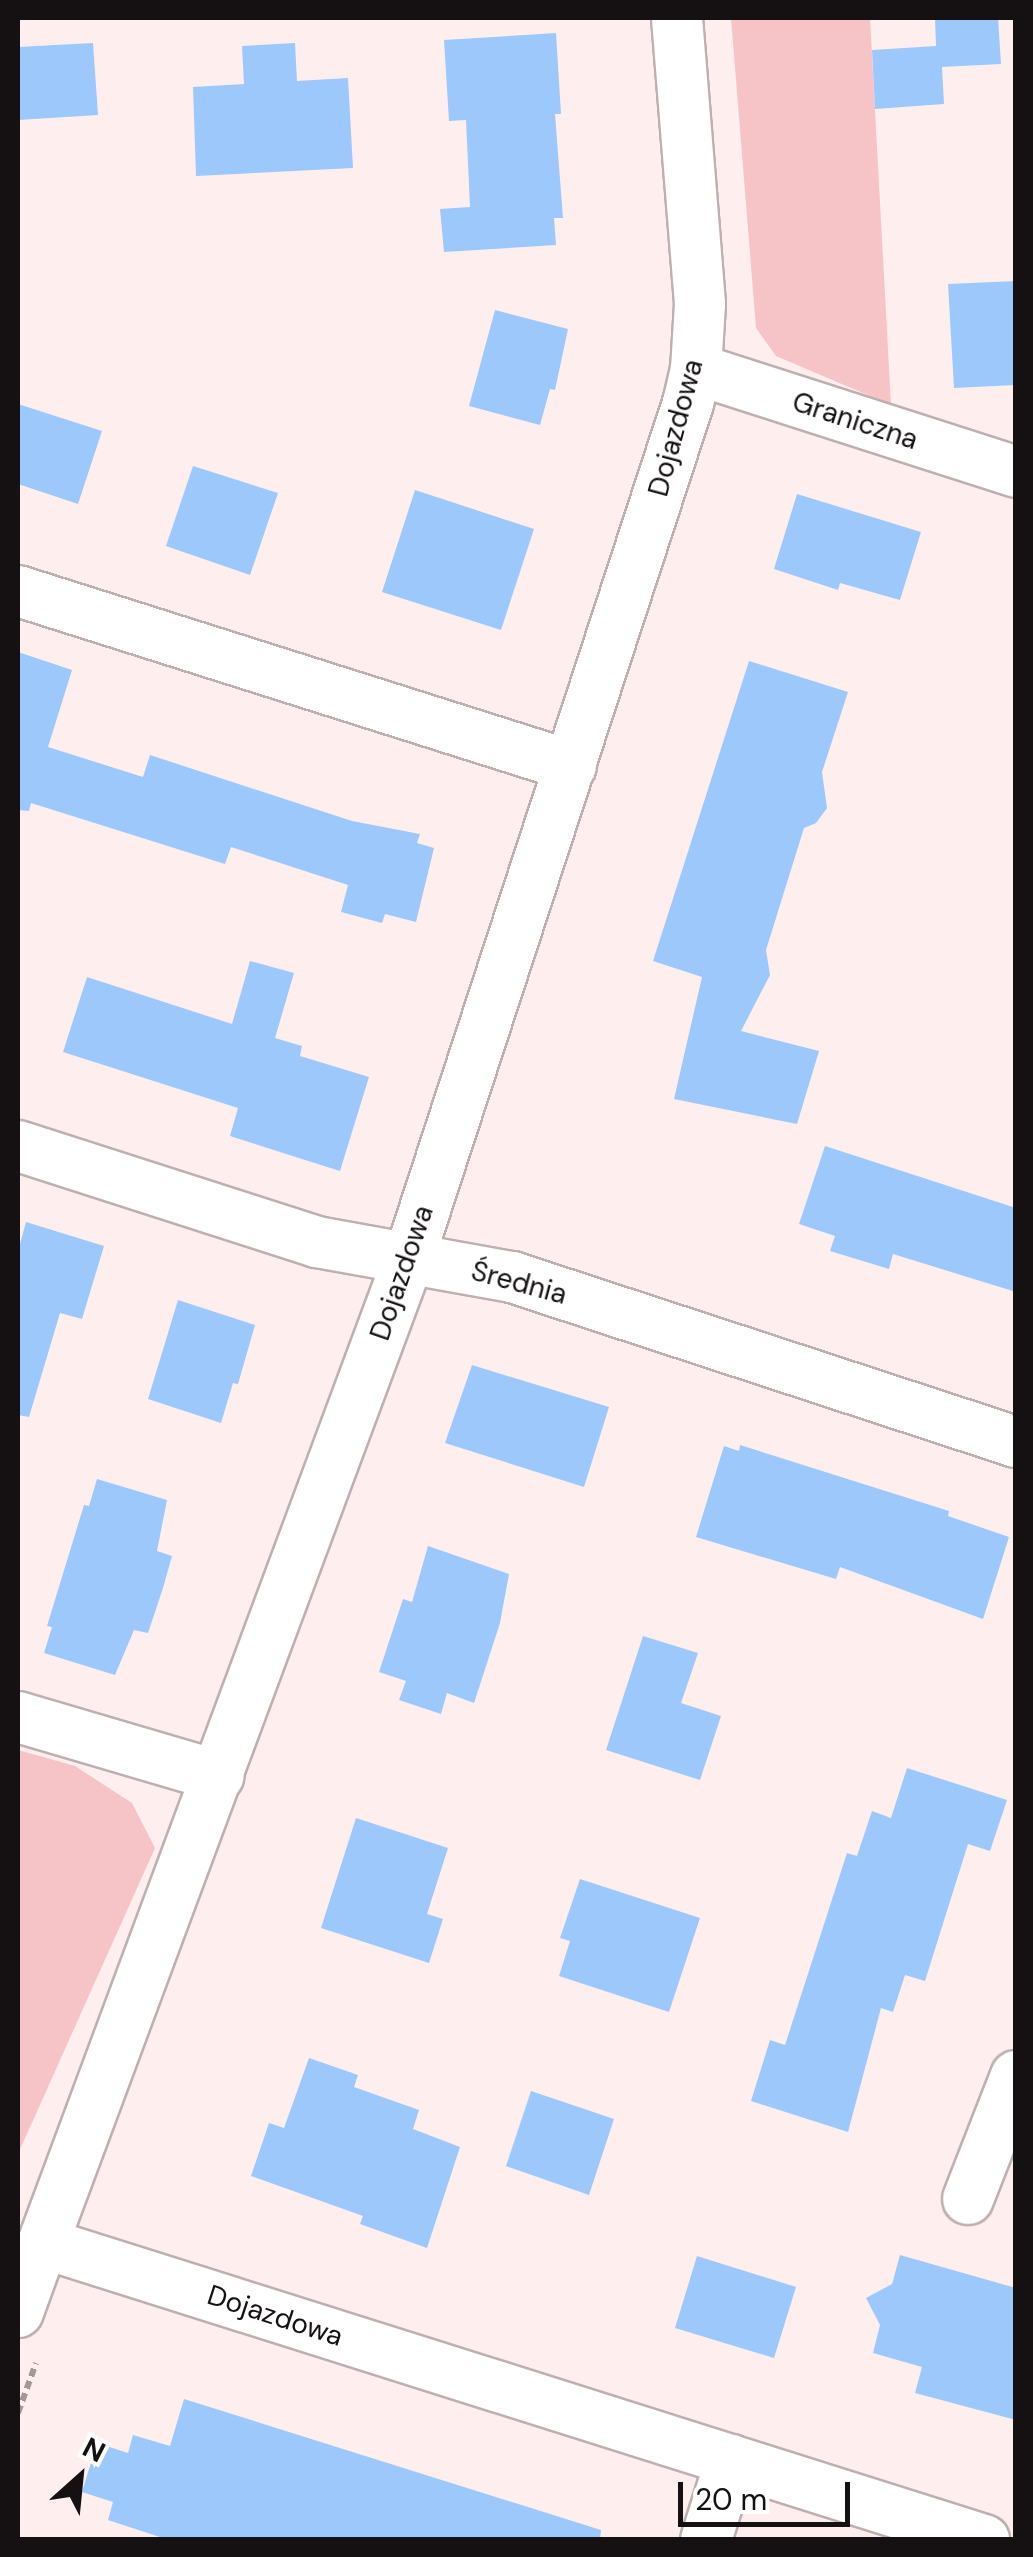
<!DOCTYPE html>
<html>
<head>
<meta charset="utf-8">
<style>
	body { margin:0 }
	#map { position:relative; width:1033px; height:2557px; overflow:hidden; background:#feeeee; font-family:"DM Sans",sans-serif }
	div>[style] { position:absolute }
	.green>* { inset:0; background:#f6c4c7 }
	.building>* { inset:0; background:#9dc8fc }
	.path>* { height:6px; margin-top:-3px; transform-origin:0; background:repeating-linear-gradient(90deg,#a39898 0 8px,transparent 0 13px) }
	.roads { filter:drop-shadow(2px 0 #beafb0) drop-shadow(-2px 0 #beafb0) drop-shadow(0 2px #beafb0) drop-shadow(0 -2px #beafb0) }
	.minor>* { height:50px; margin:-25px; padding:0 25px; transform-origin:25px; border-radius:25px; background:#fff }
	span { translate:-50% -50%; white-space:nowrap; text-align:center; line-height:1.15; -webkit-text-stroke:8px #fff; paint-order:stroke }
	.street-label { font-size:28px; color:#151011 }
	.frame { position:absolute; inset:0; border:20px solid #151011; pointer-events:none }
	.north { position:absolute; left:30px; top:2427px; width:100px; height:100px; -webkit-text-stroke:8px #fff; paint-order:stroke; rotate:27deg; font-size:28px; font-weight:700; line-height:40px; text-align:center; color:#151011 }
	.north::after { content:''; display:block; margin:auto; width:35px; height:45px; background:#151011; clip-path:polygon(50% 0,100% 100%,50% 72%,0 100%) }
	.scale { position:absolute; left:678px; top:2482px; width:172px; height:45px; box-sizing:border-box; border:5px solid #151011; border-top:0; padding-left:12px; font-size:30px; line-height:35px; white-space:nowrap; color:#151011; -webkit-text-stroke:8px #fff; paint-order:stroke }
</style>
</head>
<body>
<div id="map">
	<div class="green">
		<i style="clip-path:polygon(731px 18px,870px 18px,891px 405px,776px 356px,756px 328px)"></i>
		<i style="clip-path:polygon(18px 1750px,75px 1766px,132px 1803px,155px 1848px,18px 2154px)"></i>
	</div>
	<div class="building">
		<i style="clip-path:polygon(935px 18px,998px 18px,1001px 64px,942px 67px,944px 104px,875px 109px,872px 50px,936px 46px)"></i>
		<i style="clip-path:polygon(556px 33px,561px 114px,555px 114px,563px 218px,554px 218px,556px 245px,444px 252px,440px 209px,470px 207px,466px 120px,449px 121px,444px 40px)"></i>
		<i style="clip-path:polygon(93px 43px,98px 115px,18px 120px,18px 47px)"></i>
		<i style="clip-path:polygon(295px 43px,297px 81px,348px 78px,353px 168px,196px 176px,193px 87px,244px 84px,242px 46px)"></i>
		<i style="clip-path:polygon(1016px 281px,1016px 385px,954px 388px,948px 284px)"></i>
		<i style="clip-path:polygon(495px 310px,568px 329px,555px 390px,550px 389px,540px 425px,469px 406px)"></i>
		<i style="clip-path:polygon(18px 404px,102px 431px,78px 504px,18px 484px)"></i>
		<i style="clip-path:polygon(193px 466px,278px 493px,250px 575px,166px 546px)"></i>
		<i style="clip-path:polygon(415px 490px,534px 529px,501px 630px,382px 592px)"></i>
		<i style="clip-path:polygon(797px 494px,921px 532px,900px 600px,840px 583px,838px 590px,774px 569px)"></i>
		<i style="clip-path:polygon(18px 652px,72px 670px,48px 747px,143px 777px,150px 755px,352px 821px,420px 834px,417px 843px,434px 848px,416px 922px,385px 914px,382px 923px,341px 912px,348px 885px,231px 847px,225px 864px,31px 803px,29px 811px,18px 810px)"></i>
		<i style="clip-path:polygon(749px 661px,848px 692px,822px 772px,827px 808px,816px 823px,804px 828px,766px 950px,770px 975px,741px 1031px,819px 1051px,797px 1124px,674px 1099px,702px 977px,653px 961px)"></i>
		<i style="clip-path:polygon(250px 961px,294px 973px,275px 1038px,302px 1046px,300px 1056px,369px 1077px,340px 1171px,230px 1136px,238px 1108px,63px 1052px,87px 977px,232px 1024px)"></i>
		<i style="clip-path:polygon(825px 1146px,1016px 1208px,1016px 1292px,893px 1254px,889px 1269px,830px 1251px,835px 1236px,799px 1224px)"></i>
		<i style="clip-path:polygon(26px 1222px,104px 1246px,82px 1319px,60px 1313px,29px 1417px,18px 1415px,18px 1251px)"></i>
		<i style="clip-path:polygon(178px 1300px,255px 1325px,238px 1384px,233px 1383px,221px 1423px,148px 1399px)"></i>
		<i style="clip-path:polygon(472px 1365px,609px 1407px,584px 1487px,445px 1443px)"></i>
		<i style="clip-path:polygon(740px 1445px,949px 1511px,948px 1516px,1009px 1537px,983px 1619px,840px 1567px,836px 1579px,696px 1537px,724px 1446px,739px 1451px)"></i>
		<i style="clip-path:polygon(97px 1479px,167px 1500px,157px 1551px,172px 1556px,163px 1588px,148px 1633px,134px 1630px,115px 1675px,44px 1653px,52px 1627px,47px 1626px,84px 1505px,89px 1506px)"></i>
		<i style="clip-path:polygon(428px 1546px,509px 1574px,500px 1623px,474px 1703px,447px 1693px,441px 1714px,399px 1700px,406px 1681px,379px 1672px,403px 1599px,412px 1602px)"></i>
		<i style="clip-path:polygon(643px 1636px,698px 1653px,681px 1703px,721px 1716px,700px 1780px,606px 1750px)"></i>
		<i style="clip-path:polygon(907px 1768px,1007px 1800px,990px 1851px,968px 1844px,925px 1981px,905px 1975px,893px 2012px,881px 2008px,848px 2132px,751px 2101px,770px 2040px,785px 2045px,847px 1853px,857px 1856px,872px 1811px,891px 1818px)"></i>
		<i style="clip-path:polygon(356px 1818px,448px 1848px,427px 1914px,443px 1919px,429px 1963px,321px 1928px)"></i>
		<i style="clip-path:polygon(580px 1879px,700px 1918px,669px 2012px,559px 1976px,570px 1941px,560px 1938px)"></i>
		<i style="clip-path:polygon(309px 2058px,358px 2075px,354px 2087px,419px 2110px,413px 2129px,460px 2147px,427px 2248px,360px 2224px,363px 2216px,251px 2176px,269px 2123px,284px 2128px)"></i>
		<i style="clip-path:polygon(531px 2091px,614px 2119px,589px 2195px,506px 2166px)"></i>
		<i style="clip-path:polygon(900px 2255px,1016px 2288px,1016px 2420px,915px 2393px,922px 2367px,873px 2353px,880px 2325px,866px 2298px,892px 2284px)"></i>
		<i style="clip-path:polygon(697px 2256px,796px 2287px,774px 2358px,675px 2328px)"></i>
		<i style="clip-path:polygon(184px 2399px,601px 2530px,600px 2540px,169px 2540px,108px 2520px,113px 2502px,82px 2492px,97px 2443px,128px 2453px,133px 2435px,170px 2446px)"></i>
	</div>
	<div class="path">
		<i style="left:18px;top:2413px;width:53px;rotate:-70.2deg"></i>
	</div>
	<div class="roads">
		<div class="minor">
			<i style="left:677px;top:18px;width:287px;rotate:85.4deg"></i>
			<i style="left:700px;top:304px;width:65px;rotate:93.5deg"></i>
			<i style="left:696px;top:369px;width:35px;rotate:103deg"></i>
			<i style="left:688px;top:403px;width:899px;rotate:108.07deg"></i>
			<i style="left:409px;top:1258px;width:1051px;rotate:110.38deg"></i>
			<i style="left:43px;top:2243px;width:987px;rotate:17.52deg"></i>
			<i style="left:696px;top:369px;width:336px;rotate:17.8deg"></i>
			<i style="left:18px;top:591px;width:580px;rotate:17.56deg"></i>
			<i style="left:18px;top:1146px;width:314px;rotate:17.8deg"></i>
			<i style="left:317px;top:1242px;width:198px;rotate:10.2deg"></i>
			<i style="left:512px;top:1277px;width:530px;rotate:18.13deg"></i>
			<i style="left:18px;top:1717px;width:209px;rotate:16.4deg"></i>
			<i style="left:968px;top:2199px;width:132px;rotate:-68.7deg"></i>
			<i style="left:18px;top:2312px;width:73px;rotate:-70.1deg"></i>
			<i style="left:706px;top:2540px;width:84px;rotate:-72.6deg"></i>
		</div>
	</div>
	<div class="street-label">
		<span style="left:855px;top:421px;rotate:18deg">Graniczna</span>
		<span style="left:676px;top:428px;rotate:-75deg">Dojazdowa</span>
		<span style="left:402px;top:1273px;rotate:-71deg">Dojazdowa</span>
		<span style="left:519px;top:1283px;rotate:15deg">Średnia</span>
		<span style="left:275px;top:2316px;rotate:18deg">Dojazdowa</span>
	</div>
	<div class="frame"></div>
	<div class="north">N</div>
	<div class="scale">20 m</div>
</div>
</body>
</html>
